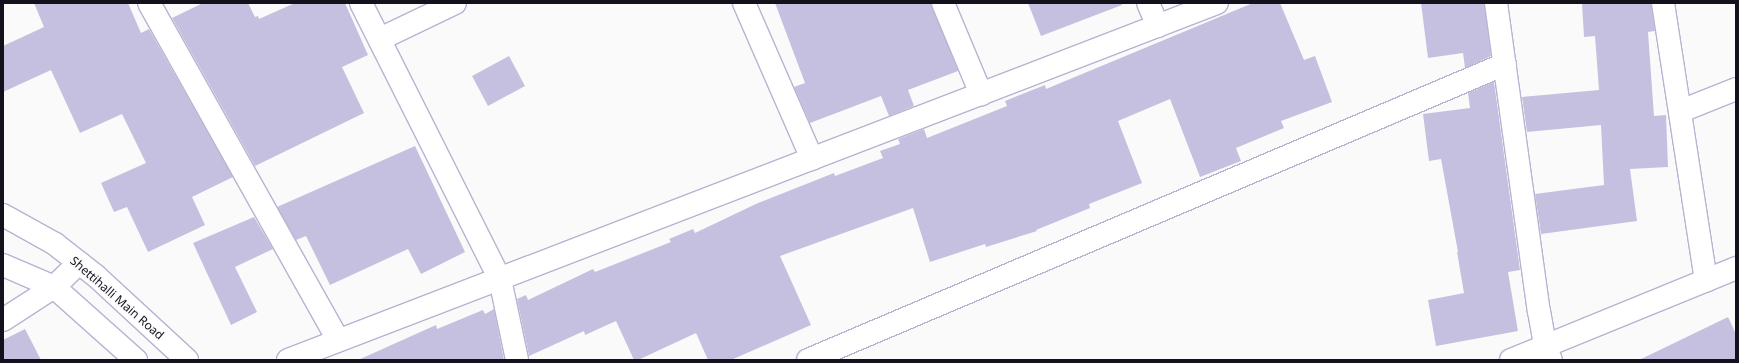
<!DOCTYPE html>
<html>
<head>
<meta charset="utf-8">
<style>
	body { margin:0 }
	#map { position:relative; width:1739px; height:363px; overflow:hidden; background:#fafafa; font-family:"Noto Sans",sans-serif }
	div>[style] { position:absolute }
	.building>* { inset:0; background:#c5c0e0 }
	.roads { filter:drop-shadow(1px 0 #bbb1d1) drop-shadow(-1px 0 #bbb1d1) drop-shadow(0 1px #bbb1d1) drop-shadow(0 -1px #bbb1d1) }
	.minor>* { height:22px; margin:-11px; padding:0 11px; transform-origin:11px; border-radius:11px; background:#fff }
	.major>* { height:22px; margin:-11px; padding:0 11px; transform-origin:11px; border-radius:11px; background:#fff }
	span { translate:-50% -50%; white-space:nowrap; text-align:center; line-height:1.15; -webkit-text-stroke:3px #fafafa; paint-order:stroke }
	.street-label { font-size:12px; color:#14111c }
	.frame { position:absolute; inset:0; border:4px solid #14111c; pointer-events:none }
</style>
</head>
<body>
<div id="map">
	<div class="building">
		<i style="clip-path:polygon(34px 3px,128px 3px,141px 33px,149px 29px,233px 177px,192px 197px,205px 225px,148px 252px,127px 207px,114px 212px,101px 183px,146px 163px,122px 114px,80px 133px,51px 70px,3px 92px,3px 46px,44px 27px)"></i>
		<i style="clip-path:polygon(203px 3px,248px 3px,255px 17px,258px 16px,259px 19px,295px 3px,345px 3px,368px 55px,342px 67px,364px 113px,255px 166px,172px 18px)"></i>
		<i style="clip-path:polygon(775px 3px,931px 3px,958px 71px,908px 90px,914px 106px,889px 116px,881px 96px,810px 123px,794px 87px,805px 83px)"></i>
		<i style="clip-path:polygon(1028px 3px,1121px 3px,1122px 5px,1041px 36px)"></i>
		<i style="clip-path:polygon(1253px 3px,1280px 3px,1304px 60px,1315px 56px,1332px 102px,1281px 121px,1284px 128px,1236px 148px,1241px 161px,1200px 177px,1170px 99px,1118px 121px,1142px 183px,1089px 204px,1090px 208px,1036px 230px,1037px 231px,986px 247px,985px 244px,930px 262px,913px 208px,780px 256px,811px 325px,731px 360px,708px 360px,696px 333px,638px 360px,634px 360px,616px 321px,585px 335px,584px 331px,529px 356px,517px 299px,526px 295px,528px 300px,593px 269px,595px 272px,671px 242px,669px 239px,693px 229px,695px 233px,758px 203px,834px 173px,835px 176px,883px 158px,880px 151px,900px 144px,898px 139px,924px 129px,927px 138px,1007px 106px,1005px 101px,1045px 85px,1046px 89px)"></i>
		<i style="clip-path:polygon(1421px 3px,1484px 3px,1491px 56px,1465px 68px,1463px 53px,1428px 58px)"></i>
		<i style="clip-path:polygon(1582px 3px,1651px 3px,1655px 31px,1648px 32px,1654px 116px,1666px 115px,1668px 167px,1630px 169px,1637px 221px,1541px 234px,1535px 194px,1604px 185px,1601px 125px,1527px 132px,1522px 97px,1599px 90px,1595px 36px,1584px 37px)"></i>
		<i style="clip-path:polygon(509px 56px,525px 86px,488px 106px,472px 76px)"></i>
		<i style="clip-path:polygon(1494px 82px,1520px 270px,1508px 272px,1518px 331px,1436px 346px,1428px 300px,1464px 293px,1457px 252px,1458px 252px,1441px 159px,1429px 161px,1423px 114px,1470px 108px,1468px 93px)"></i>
		<i style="clip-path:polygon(415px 146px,465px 252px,421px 274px,408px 249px,330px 285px,306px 236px,296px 240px,277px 207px)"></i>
		<i style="clip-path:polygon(254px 217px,273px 249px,235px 267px,257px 312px,231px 325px,193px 243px)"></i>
		<i style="clip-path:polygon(494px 309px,504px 360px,358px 360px,436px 325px,437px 329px,483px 310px,485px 314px)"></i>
		<i style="clip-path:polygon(1728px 317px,1736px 334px,1736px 360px,1639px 360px)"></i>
		<i style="clip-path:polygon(25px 329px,41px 360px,3px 360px,3px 340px)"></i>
	</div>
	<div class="roads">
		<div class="minor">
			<i style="left:149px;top:3px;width:386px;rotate:60.7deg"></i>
			<i style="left:361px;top:3px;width:309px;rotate:63.3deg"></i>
			<i style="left:500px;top:279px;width:83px;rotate:78.1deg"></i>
			<i style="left:744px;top:3px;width:170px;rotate:66.4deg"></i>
			<i style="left:943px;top:3px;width:99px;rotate:67.3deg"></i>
			<i style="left:1148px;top:3px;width:25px;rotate:67deg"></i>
			<i style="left:1496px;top:3px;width:311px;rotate:82.1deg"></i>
			<i style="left:1539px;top:311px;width:36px;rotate:80deg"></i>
			<i style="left:1545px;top:346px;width:15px;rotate:67deg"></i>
			<i style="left:1663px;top:3px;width:281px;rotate:81.2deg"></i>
			<i style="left:380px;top:39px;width:83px;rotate:-25.6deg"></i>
			<i style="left:1681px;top:111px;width:59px;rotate:-21.8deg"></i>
			<i style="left:3px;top:320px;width:61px;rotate:-32.9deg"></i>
			<i style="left:54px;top:287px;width:35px;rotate:-44deg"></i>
			<i style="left:288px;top:360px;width:995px;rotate:-21.02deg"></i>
			<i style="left:808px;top:360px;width:757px;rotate:-23.01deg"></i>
			<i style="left:1511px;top:360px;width:243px;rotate:-22.2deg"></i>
		</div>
		<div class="major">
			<i style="left:3px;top:215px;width:60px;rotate:29.1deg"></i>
			<i style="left:55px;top:244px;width:52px;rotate:38deg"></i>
			<i style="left:96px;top:276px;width:124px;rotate:42.7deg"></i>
			<i style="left:3px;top:265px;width:56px;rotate:23.3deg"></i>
			<i style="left:54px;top:287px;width:110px;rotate:41.7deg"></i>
		</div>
	</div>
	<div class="street-label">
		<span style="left:117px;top:298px;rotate:41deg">Shettihalli Main Road</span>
	</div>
	<div class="frame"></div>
</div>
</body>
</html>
